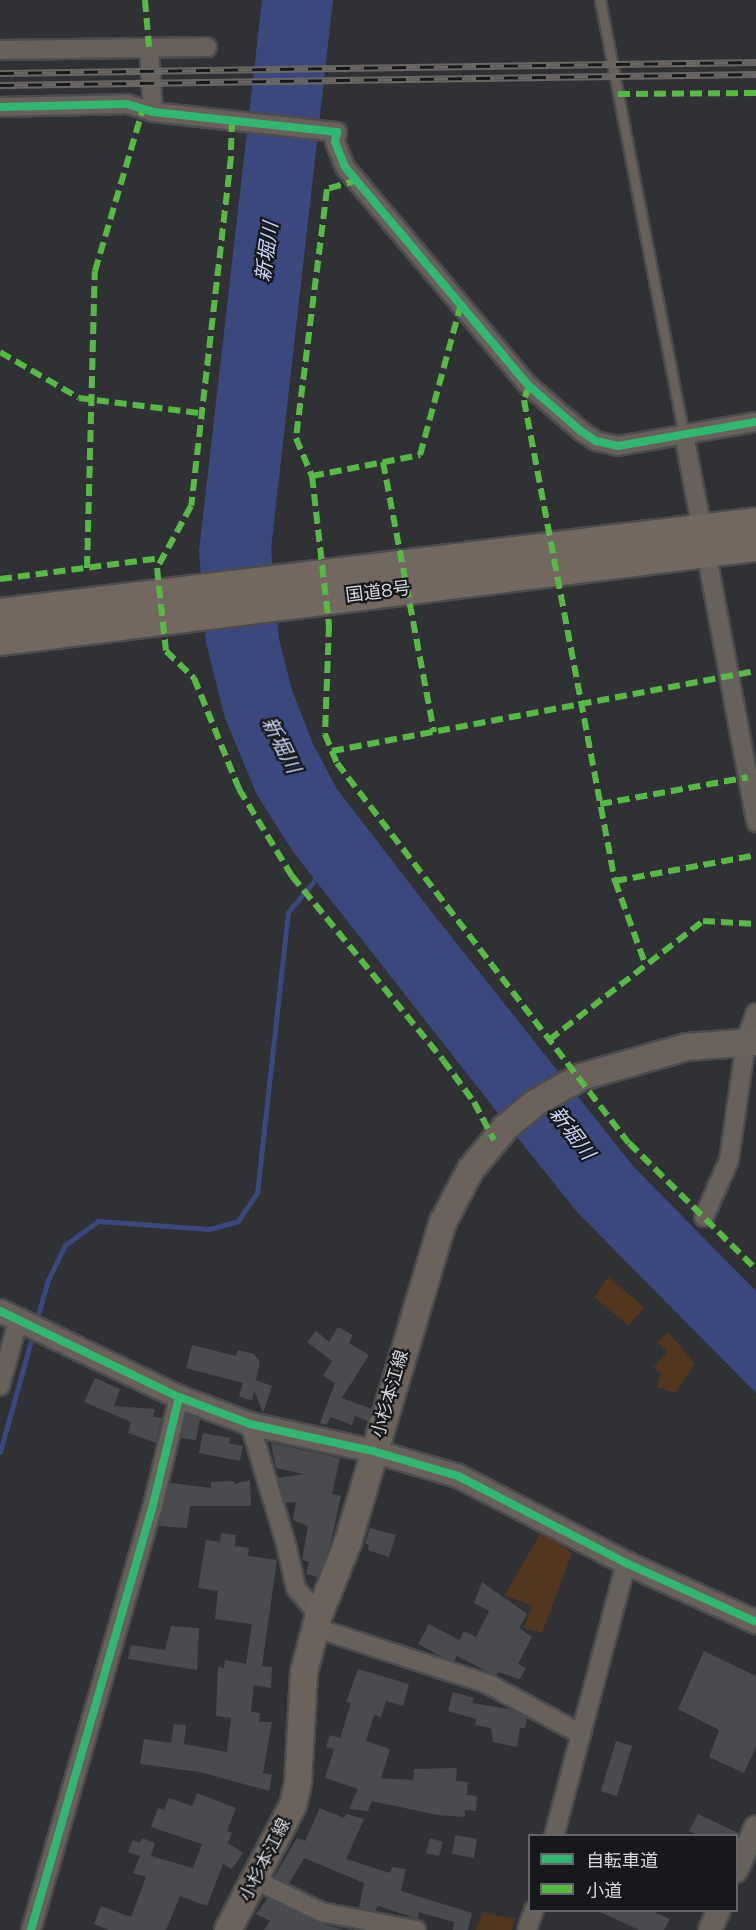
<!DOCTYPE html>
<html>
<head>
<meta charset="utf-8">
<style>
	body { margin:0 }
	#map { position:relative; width:756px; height:1930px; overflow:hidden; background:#303134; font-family:"Space Grotesk","Noto Sans JP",sans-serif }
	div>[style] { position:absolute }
	.green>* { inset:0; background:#52361e }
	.water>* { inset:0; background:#3a487d }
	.stream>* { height:5px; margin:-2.5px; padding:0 2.5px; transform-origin:2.5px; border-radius:2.5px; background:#3a487d }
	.building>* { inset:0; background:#4a4b4e }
	.roads { filter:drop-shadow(2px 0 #4c4c4e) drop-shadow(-2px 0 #4c4c4e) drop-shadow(0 2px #4c4c4e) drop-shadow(0 -2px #4c4c4e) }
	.service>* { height:9px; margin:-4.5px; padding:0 4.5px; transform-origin:4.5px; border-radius:4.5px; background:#67605b }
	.minor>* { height:18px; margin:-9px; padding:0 9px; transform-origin:9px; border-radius:9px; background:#67605b }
	.tertiary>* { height:22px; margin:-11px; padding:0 11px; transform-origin:11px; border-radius:11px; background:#67605b }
	.secondary>* { height:26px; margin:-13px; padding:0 13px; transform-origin:13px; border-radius:13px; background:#6c625c }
	.trunk>* { height:30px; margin:-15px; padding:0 15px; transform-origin:15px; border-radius:15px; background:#726860 }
	.rail>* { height:7px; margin-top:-3.5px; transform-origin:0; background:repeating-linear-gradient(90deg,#17181b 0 14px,#6a6663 0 28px); box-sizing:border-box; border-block:2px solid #6a6663 }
	.quiet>* { height:6px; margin-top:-3px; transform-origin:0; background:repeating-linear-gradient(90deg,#58b947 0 12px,transparent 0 18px) }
	.cycleway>* { height:8px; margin:-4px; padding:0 4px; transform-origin:4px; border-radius:4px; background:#33b770 }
	span { translate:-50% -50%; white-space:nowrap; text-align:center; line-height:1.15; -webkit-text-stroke:4.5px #17181b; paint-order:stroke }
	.street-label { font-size:18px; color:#d7d9dd }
	.water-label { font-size:20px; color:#c9d5f9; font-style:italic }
	.legend { position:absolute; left:528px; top:1834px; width:210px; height:78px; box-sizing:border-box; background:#17181b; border:2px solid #646569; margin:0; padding:8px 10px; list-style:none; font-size:18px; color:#d7d9dd }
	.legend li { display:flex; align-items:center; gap:12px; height:30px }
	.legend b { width:30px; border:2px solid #646569 }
</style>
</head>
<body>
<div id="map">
	<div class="green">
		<i style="clip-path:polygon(608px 1277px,644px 1307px,629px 1326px,594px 1297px)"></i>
		<i style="clip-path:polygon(668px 1332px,695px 1364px,675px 1393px,657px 1387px,661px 1373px,653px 1368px,668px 1352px,657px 1342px)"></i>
		<i style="clip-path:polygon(541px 1532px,572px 1553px,542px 1633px,524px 1628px,532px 1606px,505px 1595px)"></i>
		<i style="clip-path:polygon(483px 1912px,515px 1919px,512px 1930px,476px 1930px)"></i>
	</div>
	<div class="water">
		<i style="clip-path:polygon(262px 0,333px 0,271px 549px,279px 639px,292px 690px,313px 744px,337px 789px,431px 911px,633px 1166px,756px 1291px,756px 1393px,578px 1213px,497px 1112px,294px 853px,257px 795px,225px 718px,206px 642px,199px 551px)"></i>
	</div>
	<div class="stream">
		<i style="left:36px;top:1322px;width:44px;rotate:-74.1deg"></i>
		<i style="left:48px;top:1280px;width:39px;rotate:-64deg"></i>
		<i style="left:65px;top:1245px;width:41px;rotate:-36deg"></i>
		<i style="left:98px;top:1221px;width:111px;rotate:4.1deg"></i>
		<i style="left:209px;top:1229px;width:30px;rotate:-15deg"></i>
		<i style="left:238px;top:1221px;width:34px;rotate:-56deg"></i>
		<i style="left:257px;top:1193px;width:283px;rotate:-83.7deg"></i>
		<i style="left:288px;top:912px;width:48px;rotate:-50deg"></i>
		<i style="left:0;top:1452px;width:123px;rotate:-74.5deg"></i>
	</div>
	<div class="building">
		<i style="clip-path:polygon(338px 1327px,353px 1335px,349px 1343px,369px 1355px,342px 1398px,372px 1409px,368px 1421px,355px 1416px,352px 1425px,331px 1417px,326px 1425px,320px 1423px,335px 1383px,323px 1376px,332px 1361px,307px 1342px,316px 1331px,329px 1342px)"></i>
		<i style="clip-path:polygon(192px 1345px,236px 1356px,238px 1350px,254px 1354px,260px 1362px,256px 1380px,272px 1386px,263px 1413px,254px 1390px,252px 1401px,239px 1396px,243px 1383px,186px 1368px)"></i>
		<i style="clip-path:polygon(95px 1378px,120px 1389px,114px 1406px,155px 1409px,153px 1417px,162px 1418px,156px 1443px,128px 1433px,131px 1422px,84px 1402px)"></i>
		<i style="clip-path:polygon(186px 1414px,200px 1419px,196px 1440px,181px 1438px)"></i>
		<i style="clip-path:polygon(203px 1433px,230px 1438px,229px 1443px,243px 1446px,240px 1461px,199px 1453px)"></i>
		<i style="clip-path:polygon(271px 1443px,340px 1458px,332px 1494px,341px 1496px,330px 1546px,318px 1577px,306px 1574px,309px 1562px,302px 1560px,308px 1526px,293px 1520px,296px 1502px,285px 1503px,278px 1478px,304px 1474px,276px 1468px)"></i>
		<i style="clip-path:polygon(250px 1480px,251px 1506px,190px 1506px,187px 1528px,159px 1526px,170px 1483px,211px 1488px,211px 1482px,234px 1481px,234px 1484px)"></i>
		<i style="clip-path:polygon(370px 1528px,396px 1535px,389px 1557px,368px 1550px,369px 1545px,365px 1544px)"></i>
		<i style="clip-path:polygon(221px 1533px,236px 1535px,235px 1546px,249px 1548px,248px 1556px,277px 1560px,262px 1666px,272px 1667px,271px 1688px,254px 1685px,251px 1712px,260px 1713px,259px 1722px,272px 1722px,263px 1773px,272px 1775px,269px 1791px,200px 1772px,140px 1764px,144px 1739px,171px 1743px,174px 1724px,186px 1725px,184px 1744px,227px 1752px,231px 1718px,216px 1716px,218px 1667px,224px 1668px,225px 1660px,246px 1664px,252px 1624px,215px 1619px,218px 1591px,198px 1588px,206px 1540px,220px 1542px)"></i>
		<i style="clip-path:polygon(482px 1582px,527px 1614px,519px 1628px,532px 1637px,518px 1664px,526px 1668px,520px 1679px,498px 1672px,496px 1676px,457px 1656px,454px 1661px,444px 1658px,418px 1644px,429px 1624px,459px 1640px,464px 1631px,476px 1637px,489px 1611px,474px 1603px)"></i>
		<i style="clip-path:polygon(171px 1626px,199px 1628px,197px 1670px,128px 1659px,131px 1645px,165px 1650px)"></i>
		<i style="clip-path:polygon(704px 1651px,756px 1676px,756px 1747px,744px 1773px,709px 1757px,719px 1730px,678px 1709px)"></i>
		<i style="clip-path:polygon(358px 1669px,409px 1684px,403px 1706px,386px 1701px,381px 1717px,374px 1715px,366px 1741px,390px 1749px,381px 1778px,413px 1780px,414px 1769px,457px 1768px,456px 1781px,468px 1782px,467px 1795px,477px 1796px,476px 1811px,465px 1810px,465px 1817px,437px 1815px,372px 1801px,368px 1811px,349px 1809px,358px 1789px,325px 1778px,334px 1749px,326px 1747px,330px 1735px,340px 1738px,351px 1703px,346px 1702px)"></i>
		<i style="clip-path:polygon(453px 1692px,474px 1698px,472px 1703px,509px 1709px,527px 1718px,525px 1728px,520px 1728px,517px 1747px,493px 1742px,491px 1728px,475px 1725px,476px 1719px,448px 1711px)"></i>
		<i style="clip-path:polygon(616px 1741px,632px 1746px,617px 1796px,601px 1791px)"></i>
		<i style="clip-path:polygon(197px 1793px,236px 1808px,227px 1831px,232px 1833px,228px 1843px,243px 1853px,232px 1869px,223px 1864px,207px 1906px,180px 1896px,166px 1930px,109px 1930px,94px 1924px,101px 1906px,131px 1917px,146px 1877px,133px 1873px,140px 1856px,128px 1852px,133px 1840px,140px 1843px,142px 1838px,155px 1843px,151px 1856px,193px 1868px,202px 1844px,151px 1827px,158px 1808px,164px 1810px,169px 1798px,192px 1806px)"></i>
		<i style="clip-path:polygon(320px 1808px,344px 1818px,346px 1814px,364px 1819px,346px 1859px,390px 1873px,392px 1867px,406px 1869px,401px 1891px,472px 1913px,468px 1930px,453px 1930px,454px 1922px,419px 1912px,418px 1919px,378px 1906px,375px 1911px,359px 1908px,364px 1883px,304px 1858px,289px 1884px,274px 1877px,297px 1838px,305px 1841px)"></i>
		<i style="clip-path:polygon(698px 1814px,738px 1833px,737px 1836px,699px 1836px,689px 1831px)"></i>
		<i style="clip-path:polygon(455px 1835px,477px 1839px,474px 1858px,452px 1854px)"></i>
		<i style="clip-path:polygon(430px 1838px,443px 1842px,439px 1856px,426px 1853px)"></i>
		<i style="clip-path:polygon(268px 1898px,316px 1922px,344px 1930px,264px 1930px,270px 1921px,256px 1914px)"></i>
		<i style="clip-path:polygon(598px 1911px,652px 1911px,670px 1919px,664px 1930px,639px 1930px)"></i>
	</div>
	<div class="roads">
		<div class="service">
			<i style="left:600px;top:0;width:443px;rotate:79.1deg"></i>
		</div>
		<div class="minor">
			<i style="left:149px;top:47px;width:65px;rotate:86.5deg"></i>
			<i style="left:0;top:50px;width:207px;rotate:-0.8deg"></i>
			<i style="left:0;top:107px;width:127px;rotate:-1.4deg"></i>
			<i style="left:127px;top:104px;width:27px;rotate:17deg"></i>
			<i style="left:153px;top:112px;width:185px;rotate:6.2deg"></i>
			<i style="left:337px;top:132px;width:10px;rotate:101deg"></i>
			<i style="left:335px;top:142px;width:27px;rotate:68deg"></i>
			<i style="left:345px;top:167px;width:286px;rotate:50deg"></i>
			<i style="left:529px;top:386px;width:69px;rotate:40.9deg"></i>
			<i style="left:581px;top:431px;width:18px;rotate:34deg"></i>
			<i style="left:596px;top:441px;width:23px;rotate:13deg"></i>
			<i style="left:618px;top:446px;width:140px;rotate:-9.9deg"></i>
			<i style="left:684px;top:435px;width:96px;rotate:79.2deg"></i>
			<i style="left:706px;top:551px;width:276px;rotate:79.5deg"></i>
			<i style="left:704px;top:1217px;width:62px;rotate:-66.3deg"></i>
			<i style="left:729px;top:1160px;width:121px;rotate:-81.9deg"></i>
			<i style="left:746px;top:1040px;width:29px;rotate:-70deg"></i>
			<i style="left:0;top:1386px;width:71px;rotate:-74.4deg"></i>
			<i style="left:250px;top:1424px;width:125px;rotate:73.3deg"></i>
			<i style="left:286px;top:1544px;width:45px;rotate:77.2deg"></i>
			<i style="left:296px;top:1588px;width:35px;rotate:50deg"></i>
			<i style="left:316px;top:1628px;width:181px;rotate:18deg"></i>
			<i style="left:488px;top:1684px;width:106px;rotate:28.3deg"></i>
			<i style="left:554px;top:1836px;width:282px;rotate:-75.2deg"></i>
			<i style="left:256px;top:1880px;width:72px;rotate:26.2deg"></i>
			<i style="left:321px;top:1912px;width:97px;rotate:10.7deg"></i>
			<i style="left:31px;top:1930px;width:438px;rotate:-74deg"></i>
			<i style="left:152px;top:1509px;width:115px;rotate:-76.4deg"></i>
			<i style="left:527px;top:1930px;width:21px;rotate:-71deg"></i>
		</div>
		<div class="tertiary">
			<i style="left:0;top:1311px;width:199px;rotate:25.7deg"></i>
			<i style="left:179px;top:1397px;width:76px;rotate:20.8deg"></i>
			<i style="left:250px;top:1424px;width:126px;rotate:12.4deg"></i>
			<i style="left:373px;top:1451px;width:89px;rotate:16.4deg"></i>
			<i style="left:458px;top:1476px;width:189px;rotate:27.4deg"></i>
			<i style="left:626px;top:1563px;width:143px;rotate:24.4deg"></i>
			<i style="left:736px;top:1871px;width:48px;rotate:-65.6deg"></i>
			<i style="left:710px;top:1930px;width:22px;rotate:-66deg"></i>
		</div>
		<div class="secondary">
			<i style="left:228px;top:1930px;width:141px;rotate:-62.5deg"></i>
			<i style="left:293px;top:1805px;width:23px;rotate:-77deg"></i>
			<i style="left:298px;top:1783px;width:111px;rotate:-86.9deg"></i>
			<i style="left:304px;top:1672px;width:59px;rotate:-75.3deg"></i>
			<i style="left:319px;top:1615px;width:79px;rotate:-68.3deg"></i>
			<i style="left:348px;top:1542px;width:334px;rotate:-73.5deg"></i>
			<i style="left:443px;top:1222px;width:60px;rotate:-62.2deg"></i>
			<i style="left:471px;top:1169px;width:53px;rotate:-50.3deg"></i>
			<i style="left:505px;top:1128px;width:39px;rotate:-40deg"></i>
			<i style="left:535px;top:1103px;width:53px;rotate:-29.5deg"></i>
			<i style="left:581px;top:1077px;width:109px;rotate:-15.9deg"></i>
			<i style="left:686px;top:1047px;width:70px;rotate:-4.1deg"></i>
		</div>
		<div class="trunk">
			<i style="left:0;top:614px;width:761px;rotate:-6.86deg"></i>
			<i style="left:0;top:640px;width:762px;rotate:-7.09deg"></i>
		</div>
	</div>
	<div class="rail">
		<i style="left:0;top:73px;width:756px;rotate:-0.83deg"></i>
		<i style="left:0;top:85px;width:756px;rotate:-0.83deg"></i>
	</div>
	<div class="quiet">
		<i style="left:145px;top:0;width:47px;rotate:85.1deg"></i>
		<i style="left:618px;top:94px;width:138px;rotate:-0.4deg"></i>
		<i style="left:232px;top:120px;width:37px;rotate:92deg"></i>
		<i style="left:231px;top:157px;width:351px;rotate:96.5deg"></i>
		<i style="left:191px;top:506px;width:71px;rotate:118.7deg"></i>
		<i style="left:157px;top:568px;width:83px;rotate:83.8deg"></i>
		<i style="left:166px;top:651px;width:39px;rotate:44deg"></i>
		<i style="left:194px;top:678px;width:120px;rotate:67.9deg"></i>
		<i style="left:239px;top:789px;width:102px;rotate:58.7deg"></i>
		<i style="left:292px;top:876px;width:238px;rotate:50.6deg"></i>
		<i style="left:443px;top:1060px;width:52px;rotate:53.6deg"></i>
		<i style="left:474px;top:1102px;width:43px;rotate:62.2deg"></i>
		<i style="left:358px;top:180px;width:32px;rotate:164deg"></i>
		<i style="left:327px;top:189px;width:251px;rotate:97.1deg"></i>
		<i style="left:296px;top:438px;width:41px;rotate:67.2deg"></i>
		<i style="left:312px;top:476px;width:150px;rotate:83.5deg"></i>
		<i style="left:329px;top:625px;width:109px;rotate:92.1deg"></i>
		<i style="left:325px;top:734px;width:31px;rotate:68deg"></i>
		<i style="left:337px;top:763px;width:479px;rotate:52.5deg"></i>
		<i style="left:629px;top:1143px;width:179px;rotate:44.8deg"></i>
		<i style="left:0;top:352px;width:91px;rotate:30.2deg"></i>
		<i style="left:79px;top:398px;width:121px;rotate:7.1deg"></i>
		<i style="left:529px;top:386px;width:15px;rotate:110deg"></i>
		<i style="left:524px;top:400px;width:490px;rotate:79.3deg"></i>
		<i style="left:615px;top:881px;width:90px;rotate:70deg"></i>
		<i style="left:383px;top:462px;width:275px;rotate:79.3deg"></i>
		<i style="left:312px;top:476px;width:110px;rotate:-11deg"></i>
		<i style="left:420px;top:455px;width:156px;rotate:-74.8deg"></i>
		<i style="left:87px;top:568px;width:297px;rotate:-88.5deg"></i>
		<i style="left:95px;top:271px;width:169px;rotate:-73.5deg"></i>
		<i style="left:0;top:579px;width:163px;rotate:-7.4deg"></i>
		<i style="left:332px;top:751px;width:431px;rotate:-10.7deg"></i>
		<i style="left:600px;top:804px;width:150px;rotate:-10.3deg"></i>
		<i style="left:615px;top:881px;width:143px;rotate:-10.4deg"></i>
		<i style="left:549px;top:1040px;width:195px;rotate:-37.7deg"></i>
		<i style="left:703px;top:921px;width:53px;rotate:3.2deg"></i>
	</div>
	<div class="cycleway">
		<i style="left:0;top:107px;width:127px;rotate:-1.4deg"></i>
		<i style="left:127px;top:104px;width:27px;rotate:17deg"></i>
		<i style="left:153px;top:112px;width:185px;rotate:6.2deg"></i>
		<i style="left:337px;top:132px;width:10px;rotate:101deg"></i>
		<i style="left:335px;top:142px;width:27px;rotate:68deg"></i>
		<i style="left:345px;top:167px;width:286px;rotate:50deg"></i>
		<i style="left:529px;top:386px;width:69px;rotate:40.9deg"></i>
		<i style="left:581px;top:431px;width:18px;rotate:34deg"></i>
		<i style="left:596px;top:441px;width:23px;rotate:13deg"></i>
		<i style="left:618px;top:446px;width:140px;rotate:-9.9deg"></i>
		<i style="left:0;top:1311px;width:199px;rotate:25.7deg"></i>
		<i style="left:179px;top:1397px;width:76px;rotate:20.8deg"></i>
		<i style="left:250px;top:1424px;width:126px;rotate:12.4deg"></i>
		<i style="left:373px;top:1451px;width:89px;rotate:16.4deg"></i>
		<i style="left:458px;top:1476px;width:189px;rotate:27.4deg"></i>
		<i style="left:626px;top:1563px;width:143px;rotate:24.4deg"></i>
		<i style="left:31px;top:1930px;width:438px;rotate:-74deg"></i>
		<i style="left:152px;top:1509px;width:115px;rotate:-76.4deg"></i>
	</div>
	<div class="street-label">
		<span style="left:378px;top:592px;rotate:-7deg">国道8号</span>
		<span style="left:390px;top:1394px;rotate:-74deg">小杉本江線</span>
		<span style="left:265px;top:1860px;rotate:-63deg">小杉本江線</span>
	</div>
	<div class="water-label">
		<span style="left:267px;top:252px;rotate:-82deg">新堀川</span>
		<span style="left:281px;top:745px;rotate:63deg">新堀川</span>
		<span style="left:572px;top:1133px;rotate:53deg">新堀川</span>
	</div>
	<ul class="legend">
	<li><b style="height:8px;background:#33b770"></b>自転車道</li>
	<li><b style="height:8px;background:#58b947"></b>小道</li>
	</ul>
</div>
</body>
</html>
